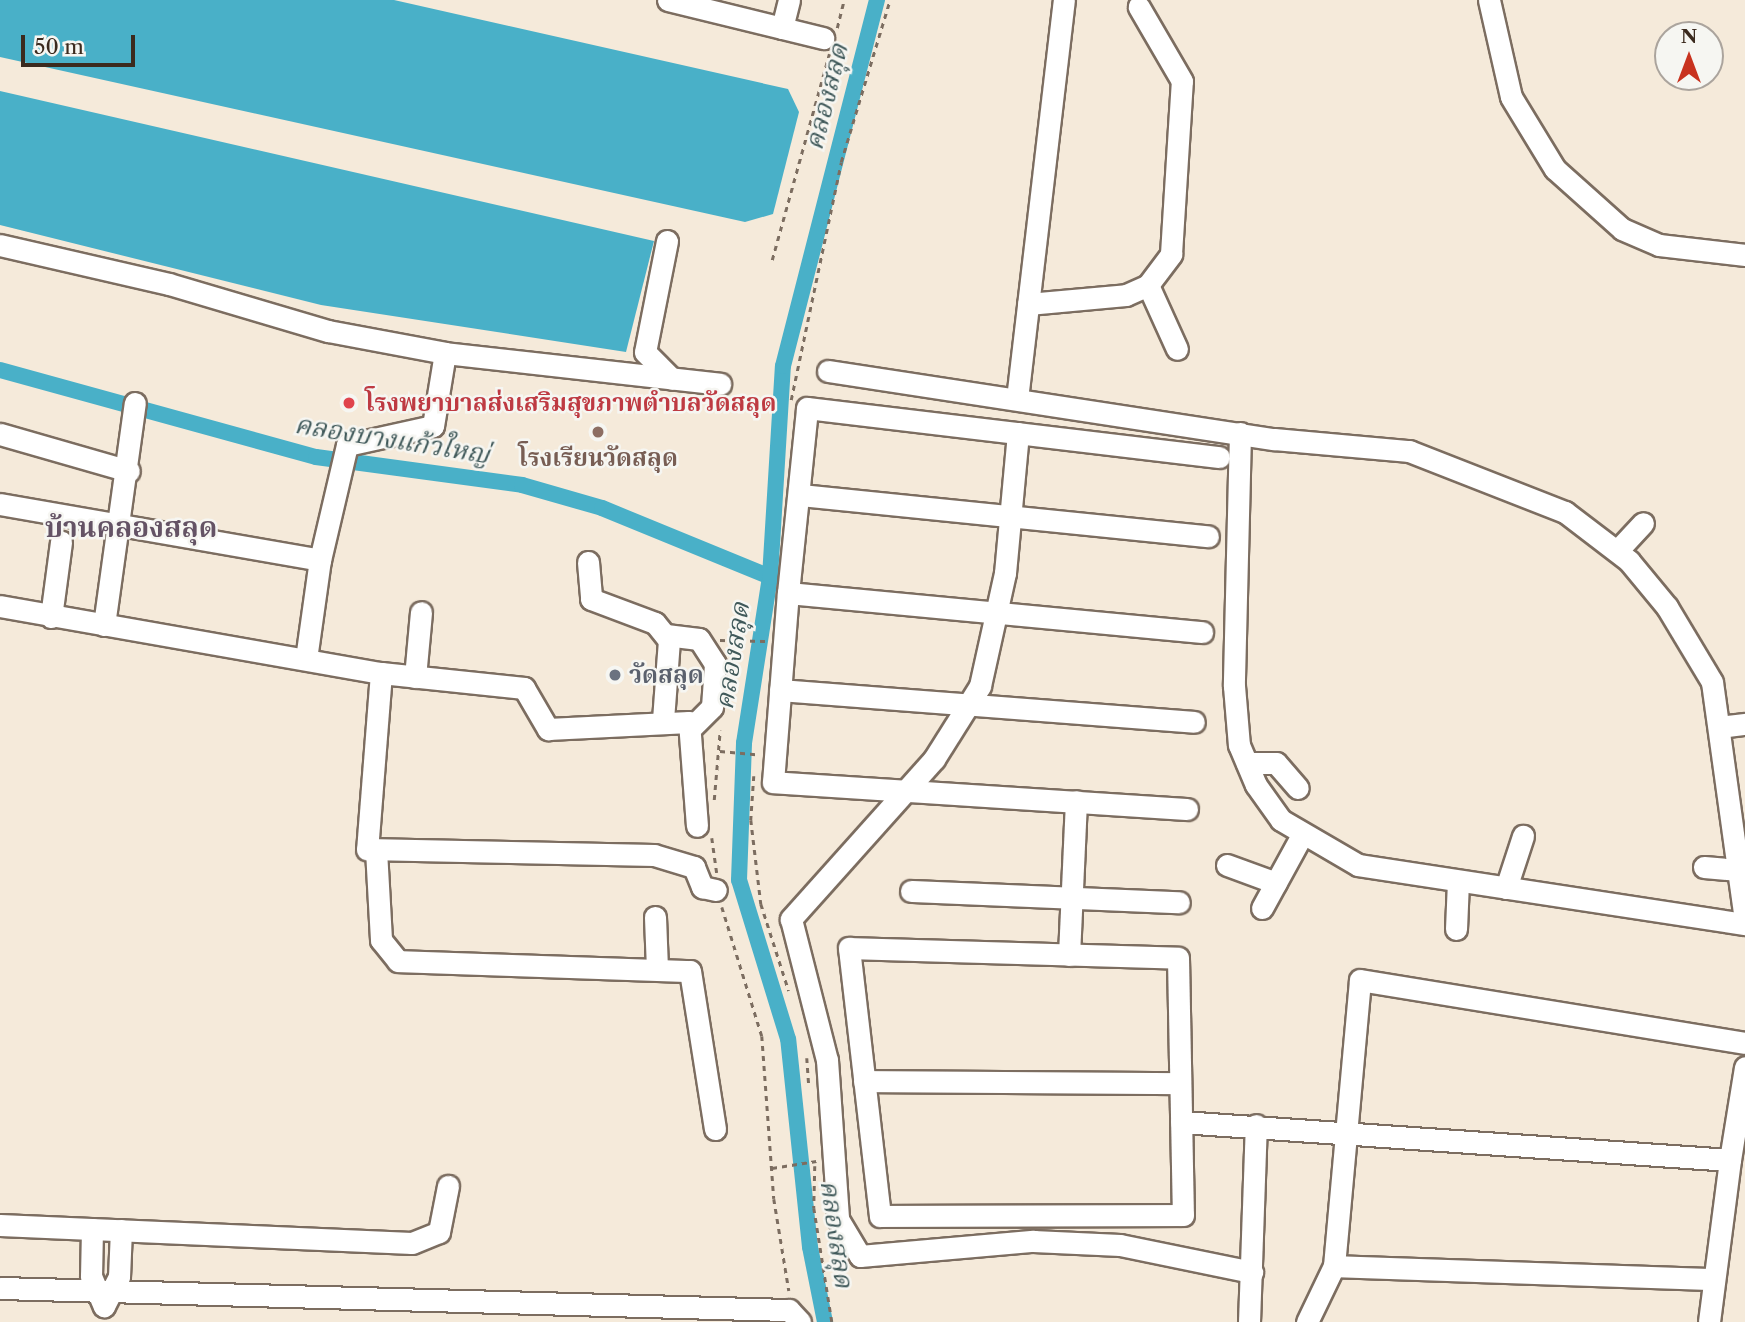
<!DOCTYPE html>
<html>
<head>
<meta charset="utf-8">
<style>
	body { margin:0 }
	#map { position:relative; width:1745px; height:1322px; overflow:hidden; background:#f5eada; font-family:"Libre Caslon Text","Noto Serif Thai",serif }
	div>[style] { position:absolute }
	.water>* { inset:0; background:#49b0c8 }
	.canal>* { height:16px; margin:-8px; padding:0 8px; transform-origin:8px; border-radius:8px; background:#49b0c8 }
	.path>* { height:2.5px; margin-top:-1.25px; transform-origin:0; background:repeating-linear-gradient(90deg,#7c6d60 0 5px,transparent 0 10px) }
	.roads { filter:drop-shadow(2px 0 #7c6d60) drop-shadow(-2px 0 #7c6d60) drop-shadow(0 2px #7c6d60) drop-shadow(0 -2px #7c6d60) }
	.minor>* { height:21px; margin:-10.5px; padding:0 10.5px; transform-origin:10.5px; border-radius:10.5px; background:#fff }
	.dots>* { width:19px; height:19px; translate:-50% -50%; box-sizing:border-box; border:4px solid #f6f6f2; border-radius:50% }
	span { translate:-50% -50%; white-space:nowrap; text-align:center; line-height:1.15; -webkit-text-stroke:5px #f6f6f2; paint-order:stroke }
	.health-label { font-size:24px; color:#be3a42; font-weight:700 }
	.left { translate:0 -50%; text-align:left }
	.education-label { font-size:24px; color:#785e54; font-weight:700 }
	.worship-label { font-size:24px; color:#5b616d; font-weight:700 }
	.water-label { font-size:26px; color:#40595a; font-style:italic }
	.quarter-label { font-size:28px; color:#645365; font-weight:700 }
	.north { position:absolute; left:1654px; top:21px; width:70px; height:70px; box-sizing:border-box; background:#f6f6f2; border:2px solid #aba49d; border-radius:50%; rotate:0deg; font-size:19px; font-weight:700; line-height:28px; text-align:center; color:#3b2a1e }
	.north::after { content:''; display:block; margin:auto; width:24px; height:32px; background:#c8321e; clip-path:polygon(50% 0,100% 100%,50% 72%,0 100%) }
	.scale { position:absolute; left:21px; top:35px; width:114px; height:32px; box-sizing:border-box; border:4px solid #3b2a1e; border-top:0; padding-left:9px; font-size:21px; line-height:24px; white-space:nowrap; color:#3b2a1e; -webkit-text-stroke:5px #f6f6f2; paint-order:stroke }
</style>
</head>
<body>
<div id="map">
	<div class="water">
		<i style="clip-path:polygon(0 0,394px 0,788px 89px,799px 112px,773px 214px,745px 222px,0 57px)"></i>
		<i style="clip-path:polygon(0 91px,654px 241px,626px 352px,321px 305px,0 225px)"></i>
	</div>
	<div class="canal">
		<i style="left:0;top:370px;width:328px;rotate:15.4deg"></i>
		<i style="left:316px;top:457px;width:208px;rotate:7.7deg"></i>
		<i style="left:522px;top:485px;width:83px;rotate:16deg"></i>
		<i style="left:602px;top:508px;width:182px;rotate:22.3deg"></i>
		<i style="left:825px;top:1322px;width:76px;rotate:-101.3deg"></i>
		<i style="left:810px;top:1247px;width:209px;rotate:-96deg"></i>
		<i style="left:788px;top:1039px;width:166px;rotate:-107.1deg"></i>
		<i style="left:739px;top:880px;width:137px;rotate:-87.9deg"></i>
		<i style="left:744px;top:743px;width:168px;rotate:-81.1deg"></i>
		<i style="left:770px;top:577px;width:211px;rotate:-86.5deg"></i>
		<i style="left:783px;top:366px;width:378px;rotate:-75.6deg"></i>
	</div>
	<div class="path">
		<i style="left:837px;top:28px;width:29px;rotate:-76deg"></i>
		<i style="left:772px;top:260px;width:214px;rotate:-74.5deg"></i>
		<i style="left:791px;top:400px;width:243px;rotate:-78.1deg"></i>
		<i style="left:841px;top:162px;width:169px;rotate:-73.2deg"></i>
		<i style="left:720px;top:640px;width:46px;rotate:1.2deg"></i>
		<i style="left:720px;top:751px;width:36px;rotate:5deg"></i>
		<i style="left:754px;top:776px;width:44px;rotate:93.9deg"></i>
		<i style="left:751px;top:820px;width:85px;rotate:83.2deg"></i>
		<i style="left:761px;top:904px;width:91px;rotate:72.2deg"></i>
		<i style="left:714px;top:800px;width:70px;rotate:-85.1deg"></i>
		<i style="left:712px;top:838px;width:35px;rotate:82deg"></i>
		<i style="left:722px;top:907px;width:135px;rotate:72.8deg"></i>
		<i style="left:762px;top:1036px;width:163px;rotate:85.8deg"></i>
		<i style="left:774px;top:1199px;width:93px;rotate:80.7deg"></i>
		<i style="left:807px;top:1058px;width:28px;rotate:86deg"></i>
		<i style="left:815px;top:1166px;width:42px;rotate:91.4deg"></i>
		<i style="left:814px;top:1208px;width:115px;rotate:81deg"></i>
		<i style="left:772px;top:1168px;width:45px;rotate:-9deg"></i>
	</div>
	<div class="roads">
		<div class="minor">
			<i style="left:668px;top:0;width:160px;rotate:13.8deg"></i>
			<i style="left:1489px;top:0;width:99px;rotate:77.2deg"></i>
			<i style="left:1511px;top:97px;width:84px;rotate:58.6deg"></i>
			<i style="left:1555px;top:169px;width:90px;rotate:41.8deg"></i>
			<i style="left:1622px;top:229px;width:40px;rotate:23.4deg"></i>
			<i style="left:1659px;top:245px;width:87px;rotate:6.6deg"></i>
			<i style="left:782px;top:28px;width:29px;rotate:-76deg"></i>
			<i style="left:667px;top:241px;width:113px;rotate:101.2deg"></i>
			<i style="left:645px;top:352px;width:38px;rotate:45deg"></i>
			<i style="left:0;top:245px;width:173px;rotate:13deg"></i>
			<i style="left:169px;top:284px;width:166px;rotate:16.5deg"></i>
			<i style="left:328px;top:331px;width:119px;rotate:10.6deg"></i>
			<i style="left:445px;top:353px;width:277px;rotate:6.4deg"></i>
			<i style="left:1148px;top:285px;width:70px;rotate:65.6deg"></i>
			<i style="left:1028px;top:304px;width:98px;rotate:-5.2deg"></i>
			<i style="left:1126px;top:295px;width:24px;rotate:-24deg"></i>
			<i style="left:1148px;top:285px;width:39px;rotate:-53deg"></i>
			<i style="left:1171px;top:254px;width:173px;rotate:-86.4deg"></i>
			<i style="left:1182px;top:81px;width:86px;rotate:-120.2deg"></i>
			<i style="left:828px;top:371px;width:451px;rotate:8.7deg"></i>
			<i style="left:1274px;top:439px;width:136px;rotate:5.1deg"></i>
			<i style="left:1409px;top:451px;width:168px;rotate:21.4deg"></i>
			<i style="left:1565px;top:512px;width:81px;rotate:37.4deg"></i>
			<i style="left:1629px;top:561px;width:60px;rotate:50.4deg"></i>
			<i style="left:1667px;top:607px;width:87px;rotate:59deg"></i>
			<i style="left:1712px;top:682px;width:239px;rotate:82.1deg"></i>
			<i style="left:1017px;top:399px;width:402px;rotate:-83.3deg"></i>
			<i style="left:1018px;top:433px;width:141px;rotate:95.3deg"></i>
			<i style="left:1005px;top:573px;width:116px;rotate:102.5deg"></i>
			<i style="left:980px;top:686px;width:86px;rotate:122.2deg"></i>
			<i style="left:934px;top:759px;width:215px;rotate:131.8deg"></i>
			<i style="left:791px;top:919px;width:146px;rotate:75.7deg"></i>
			<i style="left:827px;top:1060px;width:159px;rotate:86deg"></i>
			<i style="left:838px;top:1219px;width:43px;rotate:59.3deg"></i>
			<i style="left:860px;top:1256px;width:174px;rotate:-5deg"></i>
			<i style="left:1033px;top:1241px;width:87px;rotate:2.6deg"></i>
			<i style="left:1120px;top:1245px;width:135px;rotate:11.6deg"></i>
			<i style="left:1240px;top:433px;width:253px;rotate:91.4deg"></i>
			<i style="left:1234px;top:686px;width:59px;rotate:85.2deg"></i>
			<i style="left:1239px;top:745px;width:43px;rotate:67deg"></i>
			<i style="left:1256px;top:785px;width:43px;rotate:54.5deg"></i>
			<i style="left:1281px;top:820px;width:89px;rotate:30.3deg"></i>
			<i style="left:1358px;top:865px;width:391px;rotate:8.7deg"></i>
			<i style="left:0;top:434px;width:134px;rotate:16deg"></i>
			<i style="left:801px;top:495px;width:409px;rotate:5.8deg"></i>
			<i style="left:0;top:504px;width:325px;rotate:9.9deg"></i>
			<i style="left:1617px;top:551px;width:38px;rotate:-47deg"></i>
			<i style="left:588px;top:562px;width:37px;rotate:85deg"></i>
			<i style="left:591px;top:599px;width:68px;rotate:20.6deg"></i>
			<i style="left:655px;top:623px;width:22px;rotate:51deg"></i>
			<i style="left:669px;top:640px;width:79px;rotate:94.3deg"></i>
			<i style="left:788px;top:593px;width:416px;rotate:5.4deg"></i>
			<i style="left:0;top:606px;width:387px;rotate:10deg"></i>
			<i style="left:381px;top:673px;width:144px;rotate:6deg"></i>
			<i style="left:524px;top:688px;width:48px;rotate:59.7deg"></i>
			<i style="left:548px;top:729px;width:141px;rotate:-2.8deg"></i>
			<i style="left:689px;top:722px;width:104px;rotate:85.6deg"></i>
			<i style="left:51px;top:617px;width:76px;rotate:-82.4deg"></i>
			<i style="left:104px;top:625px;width:224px;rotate:-82.1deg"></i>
			<i style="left:666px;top:635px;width:33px;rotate:7deg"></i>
			<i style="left:699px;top:639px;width:30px;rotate:57deg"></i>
			<i style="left:715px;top:664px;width:43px;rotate:94deg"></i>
			<i style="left:712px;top:707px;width:27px;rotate:135deg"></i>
			<i style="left:306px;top:659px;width:100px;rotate:-82deg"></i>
			<i style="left:320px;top:560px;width:118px;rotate:-76.8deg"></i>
			<i style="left:347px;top:445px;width:88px;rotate:-12.5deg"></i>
			<i style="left:433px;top:426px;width:74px;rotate:-80.7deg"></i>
			<i style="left:381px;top:673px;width:177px;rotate:94.5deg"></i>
			<i style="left:367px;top:849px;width:287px;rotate:1.2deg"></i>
			<i style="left:654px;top:855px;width:42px;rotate:16.7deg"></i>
			<i style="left:694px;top:867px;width:22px;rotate:68deg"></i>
			<i style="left:702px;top:887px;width:14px;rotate:12deg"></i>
			<i style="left:415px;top:677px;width:65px;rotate:-84.7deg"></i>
			<i style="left:780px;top:690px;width:415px;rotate:4.4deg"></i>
			<i style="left:1719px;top:727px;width:26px;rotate:-7deg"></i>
			<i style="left:1247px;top:763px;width:29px"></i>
			<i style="left:1276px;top:763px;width:33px;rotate:49deg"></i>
			<i style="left:1187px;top:809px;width:415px;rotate:-176.3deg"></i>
			<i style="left:773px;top:782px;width:190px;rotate:-85.5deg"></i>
			<i style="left:788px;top:593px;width:186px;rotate:-84.1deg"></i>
			<i style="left:807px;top:408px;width:415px;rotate:6.8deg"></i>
			<i style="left:376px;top:850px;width:90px;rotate:86.8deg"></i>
			<i style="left:381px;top:940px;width:27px;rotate:51deg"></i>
			<i style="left:398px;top:961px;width:292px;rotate:2deg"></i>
			<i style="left:690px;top:971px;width:160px;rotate:81deg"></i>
			<i style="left:1227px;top:865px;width:52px;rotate:20.2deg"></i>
			<i style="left:1704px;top:867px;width:35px;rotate:5deg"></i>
			<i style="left:1506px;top:888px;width:55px;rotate:-71.9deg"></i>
			<i style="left:911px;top:891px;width:268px;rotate:2.4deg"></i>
			<i style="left:1262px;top:908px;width:83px;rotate:-61.3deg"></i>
			<i style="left:655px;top:917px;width:51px;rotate:87.8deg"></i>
			<i style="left:1456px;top:929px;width:48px;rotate:-87.6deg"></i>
			<i style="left:849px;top:948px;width:329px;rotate:1.7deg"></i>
			<i style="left:1178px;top:958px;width:257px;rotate:88.9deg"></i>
			<i style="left:1183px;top:1215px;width:303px;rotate:179.8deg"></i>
			<i style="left:880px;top:1216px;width:270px;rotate:-96.6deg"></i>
			<i style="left:1069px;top:955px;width:154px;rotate:-87.4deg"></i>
			<i style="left:864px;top:1081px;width:316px;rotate:0.4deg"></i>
			<i style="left:1181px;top:1122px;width:550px;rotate:3.96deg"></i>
			<i style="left:1730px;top:1160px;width:163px;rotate:97.4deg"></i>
			<i style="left:1730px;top:1160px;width:94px;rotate:-80.8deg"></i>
			<i style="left:0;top:1225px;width:412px;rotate:2.5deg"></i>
			<i style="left:412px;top:1243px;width:29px;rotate:-22deg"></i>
			<i style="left:439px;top:1232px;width:47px;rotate:-78.9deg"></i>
			<i style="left:92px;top:1229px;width:47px;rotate:91.2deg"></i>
			<i style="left:91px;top:1276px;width:33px;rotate:67deg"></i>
			<i style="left:104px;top:1306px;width:33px;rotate:-63deg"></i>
			<i style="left:119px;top:1277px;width:47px;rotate:-87.6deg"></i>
			<i style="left:1334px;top:1266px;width:379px;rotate:2deg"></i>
			<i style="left:0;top:1288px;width:789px;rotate:1.6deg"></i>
			<i style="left:789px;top:1310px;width:16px;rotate:47deg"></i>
			<i style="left:1249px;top:1322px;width:197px;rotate:-88deg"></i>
			<i style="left:1307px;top:1322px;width:62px;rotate:-64.3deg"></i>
			<i style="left:1334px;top:1266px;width:287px;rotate:-84.8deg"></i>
			<i style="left:1360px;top:980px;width:390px;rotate:9.3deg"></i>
		</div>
	</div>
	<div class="dots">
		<i style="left:349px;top:403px;background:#e0444e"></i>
		<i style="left:598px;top:432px;background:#8d6e63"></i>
		<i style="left:615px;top:675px;background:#6b7280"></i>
	</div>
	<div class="health-label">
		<span class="left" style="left:365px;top:403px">โรงพยาบาลส่งเสริมสุขภาพตำบลวัดสลุด</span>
	</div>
	<div class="education-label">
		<span style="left:598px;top:458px">โรงเรียนวัดสลุด</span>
	</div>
	<div class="worship-label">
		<span class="left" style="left:629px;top:675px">วัดสลุด</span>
	</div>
	<div class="water-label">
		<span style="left:827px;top:97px;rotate:-76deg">คลองสลุด</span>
		<span style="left:392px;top:440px;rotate:9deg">คลองบางแก้วใหญ่</span>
		<span style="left:733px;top:656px;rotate:-81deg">คลองสลุด</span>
		<span style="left:836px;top:1234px;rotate:82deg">คลองสลุด</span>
	</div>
	<div class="quarter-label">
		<span style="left:131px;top:527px">บ้านคลองสลุด</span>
	</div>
	<div class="north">N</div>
	<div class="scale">50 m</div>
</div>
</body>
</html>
